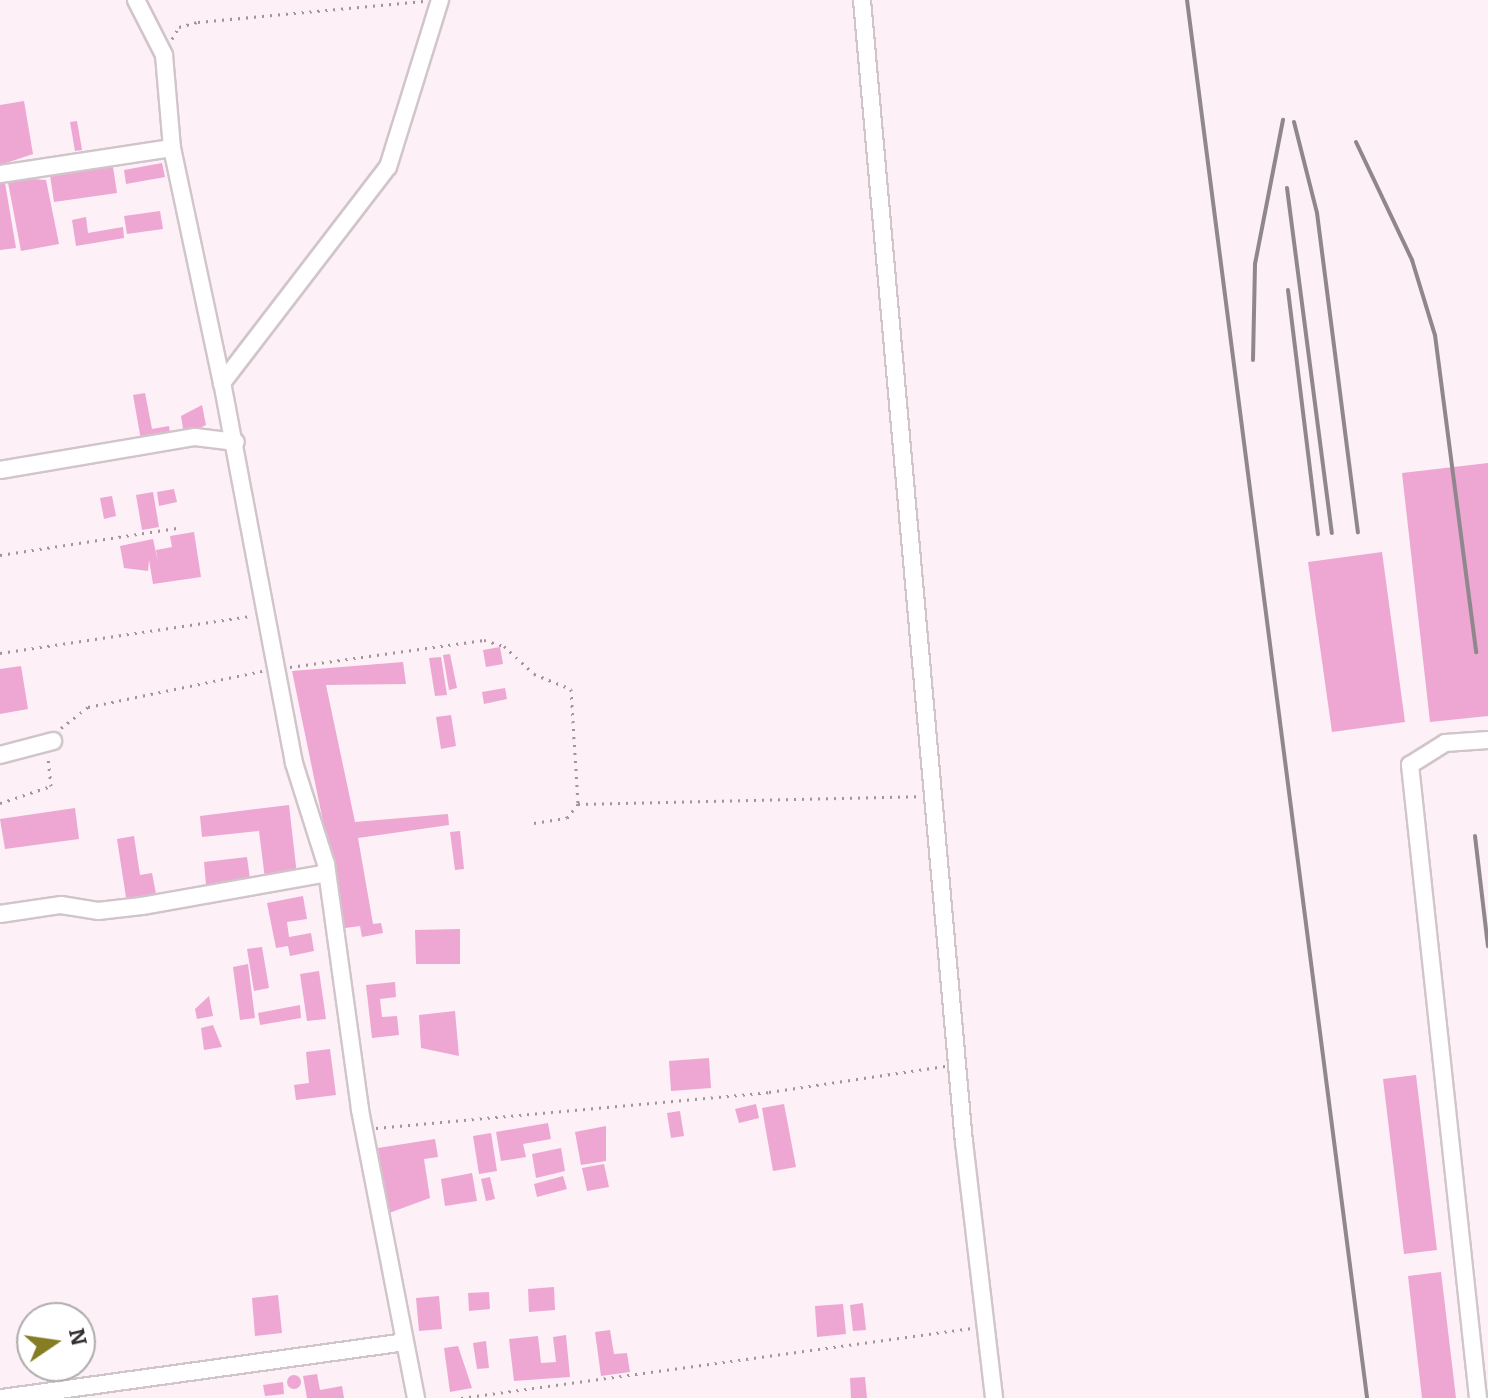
<!DOCTYPE html>
<html>
<head>
<meta charset="utf-8">
<style>
	body { margin:0 }
	#map { position:relative; width:1488px; height:1398px; overflow:hidden; background:#fdf0f7; font-family:Bitter,serif }
	div>[style] { position:absolute }
	.building>* { inset:0; background:#eda7d2 }
	.round { border-radius:50% }
	.path>* { height:3px; margin-top:-1.5px; transform-origin:0; background:repeating-linear-gradient(90deg,#9f959b 0 2px,transparent 0 8px) }
	.roads { filter:drop-shadow(2px 0 #d1c5cb) drop-shadow(-2px 0 #d1c5cb) drop-shadow(0 2px #d1c5cb) drop-shadow(0 -2px #d1c5cb) }
	.minor>* { height:16px; margin:-8px; padding:0 8px; transform-origin:8px; border-radius:8px; background:#fff }
	.rail>* { height:4px; margin:-2px; padding:0 2px; transform-origin:2px; border-radius:2px; background:#90878c }
	span { translate:-50% -50%; white-space:nowrap; text-align:center; line-height:1.15; -webkit-text-stroke:7px #fff; paint-order:stroke }
	.north { position:absolute; left:16px; top:1302px; width:80px; height:80px; box-sizing:border-box; background:#fff; border:2px solid #aeacad; border-radius:50%; rotate:77deg; font-size:22px; font-weight:700; line-height:32px; text-align:center; color:#342f32 }
	.north::after { content:''; display:block; margin:auto; width:28px; height:36px; background:#847d23; clip-path:polygon(50% 0,100% 100%,50% 72%,0 100%) }
</style>
</head>
<body>
<div id="map">
	<div class="building">
		<i style="clip-path:polygon(24px 101px,33px 154px,0 165px,0 105px)"></i>
		<i style="clip-path:polygon(77px 121px,82px 150px,75px 151px,70px 122px)"></i>
		<i style="clip-path:polygon(162px 163px,165px 177px,126px 184px,124px 170px)"></i>
		<i style="clip-path:polygon(113px 167px,117px 193px,54px 202px,50px 175px)"></i>
		<i style="clip-path:polygon(7px 177px,46px 180px,59px 244px,21px 251px)"></i>
		<i style="clip-path:polygon(5px 183px,16px 248px,0 250px,0 184px)"></i>
		<i style="clip-path:polygon(160px 211px,163px 229px,127px 234px,124px 216px)"></i>
		<i style="clip-path:polygon(86px 217px,88px 233px,123px 227px,124px 238px,76px 246px,72px 220px)"></i>
		<i style="clip-path:polygon(145px 393px,152px 429px,169px 426px,170px 434px,141px 440px,133px 395px)"></i>
		<i style="clip-path:polygon(202px 405px,206px 425px,184px 435px,181px 416px)"></i>
		<i style="clip-path:polygon(1488px 463px,1488px 716px,1430px 722px,1402px 473px)"></i>
		<i style="clip-path:polygon(174px 489px,177px 502px,159px 506px,157px 492px)"></i>
		<i style="clip-path:polygon(153px 492px,159px 527px,142px 530px,136px 495px)"></i>
		<i style="clip-path:polygon(112px 496px,116px 516px,104px 519px,100px 498px)"></i>
		<i style="clip-path:polygon(194px 532px,201px 577px,153px 584px,149px 560px,148px 571px,124px 568px,120px 546px,153px 539px,158px 562px,156px 550px,172px 547px,170px 536px)"></i>
		<i style="clip-path:polygon(1382px 552px,1405px 722px,1332px 732px,1308px 562px)"></i>
		<i style="clip-path:polygon(500px 647px,503px 664px,486px 667px,483px 650px)"></i>
		<i style="clip-path:polygon(450px 654px,457px 688px,449px 690px,443px 655px)"></i>
		<i style="clip-path:polygon(441px 657px,447px 695px,435px 696px,429px 658px)"></i>
		<i style="clip-path:polygon(403px 662px,406px 684px,326px 685px,355px 822px,448px 814px,449px 825px,358px 838px,373px 924px,381px 923px,383px 933px,362px 937px,360px 926px,345px 928px,292px 671px)"></i>
		<i style="clip-path:polygon(21px 666px,28px 709px,0 714px,0 669px)"></i>
		<i style="clip-path:polygon(505px 688px,507px 699px,484px 704px,482px 692px)"></i>
		<i style="clip-path:polygon(451px 715px,456px 746px,441px 749px,436px 717px)"></i>
		<i style="clip-path:polygon(289px 805px,297px 875px,265px 879px,259px 831px,202px 837px,200px 816px)"></i>
		<i style="clip-path:polygon(75px 808px,79px 839px,5px 849px,0 819px)"></i>
		<i style="clip-path:polygon(460px 831px,464px 869px,455px 870px,450px 832px)"></i>
		<i style="clip-path:polygon(134px 836px,140px 875px,152px 873px,157px 899px,127px 904px,117px 839px)"></i>
		<i style="clip-path:polygon(247px 857px,250px 879px,206px 885px,204px 862px)"></i>
		<i style="clip-path:polygon(303px 896px,307px 919px,287px 922px,289px 937px,311px 933px,314px 951px,290px 956px,288px 946px,276px 948px,267px 903px)"></i>
		<i style="clip-path:polygon(460px 929px,460px 964px,416px 964px,415px 930px)"></i>
		<i style="clip-path:polygon(262px 947px,269px 988px,254px 991px,247px 949px)"></i>
		<i style="clip-path:polygon(248px 964px,255px 1018px,240px 1020px,233px 967px)"></i>
		<i style="clip-path:polygon(319px 971px,326px 1019px,307px 1021px,300px 974px)"></i>
		<i style="clip-path:polygon(395px 982px,396px 997px,380px 999px,382px 1017px,397px 1016px,399px 1035px,372px 1038px,366px 985px)"></i>
		<i style="clip-path:polygon(209px 996px,213px 1016px,197px 1019px,195px 1009px)"></i>
		<i style="clip-path:polygon(300px 1005px,301px 1018px,260px 1025px,258px 1013px)"></i>
		<i style="clip-path:polygon(455px 1011px,459px 1056px,421px 1048px,419px 1015px)"></i>
		<i style="clip-path:polygon(213px 1025px,222px 1047px,204px 1050px,201px 1028px)"></i>
		<i style="clip-path:polygon(330px 1049px,336px 1095px,296px 1100px,294px 1085px,309px 1083px,306px 1052px)"></i>
		<i style="clip-path:polygon(709px 1058px,711px 1088px,671px 1091px,669px 1061px)"></i>
		<i style="clip-path:polygon(1416px 1075px,1437px 1250px,1404px 1254px,1383px 1079px)"></i>
		<i style="clip-path:polygon(756px 1104px,759px 1118px,739px 1123px,735px 1109px)"></i>
		<i style="clip-path:polygon(784px 1104px,796px 1167px,773px 1171px,762px 1108px)"></i>
		<i style="clip-path:polygon(680px 1111px,684px 1136px,671px 1138px,667px 1113px)"></i>
		<i style="clip-path:polygon(548px 1123px,551px 1139px,523px 1144px,526px 1157px,501px 1161px,496px 1132px)"></i>
		<i style="clip-path:polygon(606px 1126px,606px 1161px,581px 1165px,575px 1132px)"></i>
		<i style="clip-path:polygon(491px 1133px,497px 1171px,479px 1174px,473px 1136px)"></i>
		<i style="clip-path:polygon(435px 1139px,438px 1157px,424px 1159px,430px 1198px,389px 1213px,378px 1148px)"></i>
		<i style="clip-path:polygon(561px 1148px,565px 1171px,536px 1178px,532px 1154px)"></i>
		<i style="clip-path:polygon(604px 1164px,609px 1187px,587px 1191px,582px 1168px)"></i>
		<i style="clip-path:polygon(472px 1173px,477px 1201px,445px 1206px,441px 1179px)"></i>
		<i style="clip-path:polygon(563px 1176px,567px 1189px,537px 1197px,534px 1184px)"></i>
		<i style="clip-path:polygon(490px 1177px,495px 1199px,486px 1201px,481px 1179px)"></i>
		<i style="clip-path:polygon(1441px 1272px,1456px 1398px,1422px 1398px,1408px 1276px)"></i>
		<i style="clip-path:polygon(554px 1287px,555px 1310px,529px 1312px,528px 1289px)"></i>
		<i style="clip-path:polygon(489px 1292px,490px 1309px,469px 1311px,468px 1293px)"></i>
		<i style="clip-path:polygon(278px 1295px,282px 1333px,255px 1336px,252px 1298px)"></i>
		<i style="clip-path:polygon(439px 1296px,442px 1329px,419px 1331px,416px 1298px)"></i>
		<i style="clip-path:polygon(863px 1303px,866px 1330px,853px 1331px,850px 1305px)"></i>
		<i style="clip-path:polygon(843px 1304px,846px 1334px,817px 1337px,815px 1306px)"></i>
		<i style="clip-path:polygon(610px 1330px,614px 1354px,627px 1353px,630px 1372px,601px 1376px,595px 1332px)"></i>
		<i style="clip-path:polygon(566px 1335px,570px 1377px,514px 1381px,509px 1339px,538px 1336px,541px 1363px,556px 1362px,553px 1337px)"></i>
		<i style="clip-path:polygon(486px 1341px,489px 1368px,477px 1369px,473px 1343px)"></i>
		<i style="clip-path:polygon(458px 1346px,472px 1388px,450px 1392px,444px 1348px)"></i>
		<i style="clip-path:polygon(317px 1374px,320px 1390px,342px 1386px,344px 1398px,307px 1398px,303px 1376px)"></i>
		<i class="round" style="left:287px;top:1375px;width:14px;height:14px"></i>
		<i style="clip-path:polygon(865px 1377px,867px 1398px,851px 1398px,850px 1378px)"></i>
		<i style="clip-path:polygon(283px 1382px,284px 1394px,265px 1396px,263px 1385px)"></i>
	</div>
	<div class="path">
		<i style="left:172px;top:39px;width:14px;rotate:-60deg"></i>
		<i style="left:179px;top:27px;width:20px;rotate:-15deg"></i>
		<i style="left:198px;top:22px;width:227px;rotate:-5.3deg"></i>
		<i style="left:0;top:555px;width:184px;rotate:-8.7deg"></i>
		<i style="left:0;top:653px;width:255px;rotate:-8.4deg"></i>
		<i style="left:290px;top:667px;width:196px;rotate:-7.9deg"></i>
		<i style="left:484px;top:640px;width:21px;rotate:17deg"></i>
		<i style="left:504px;top:646px;width:41px;rotate:43deg"></i>
		<i style="left:534px;top:674px;width:40px;rotate:22deg"></i>
		<i style="left:571px;top:689px;width:115px;rotate:86.5deg"></i>
		<i style="left:578px;top:804px;width:341px;rotate:-1.3deg"></i>
		<i style="left:61px;top:728px;width:34px;rotate:-38deg"></i>
		<i style="left:88px;top:707px;width:178px;rotate:-11.7deg"></i>
		<i style="left:0;top:803px;width:54px;rotate:-18.4deg"></i>
		<i style="left:51px;top:786px;width:30px;rotate:-96deg"></i>
		<i style="left:534px;top:823px;width:33px;rotate:-9deg"></i>
		<i style="left:567px;top:818px;width:18px;rotate:-52deg"></i>
		<i style="left:376px;top:1128px;width:395px;rotate:-5.2deg"></i>
		<i style="left:769px;top:1092px;width:178px;rotate:-8.4deg"></i>
		<i style="left:461px;top:1398px;width:516px;rotate:-7.8deg"></i>
	</div>
	<div class="roads">
		<div class="minor">
			<i style="left:136px;top:0;width:62px;rotate:63deg"></i>
			<i style="left:164px;top:55px;width:93px;rotate:85.1deg"></i>
			<i style="left:862px;top:0;width:1147px;rotate:84.9deg"></i>
			<i style="left:964px;top:1142px;width:258px;rotate:83.3deg"></i>
			<i style="left:0;top:174px;width:174px;rotate:-8.6deg"></i>
			<i style="left:172px;top:148px;width:240px;rotate:78deg"></i>
			<i style="left:0;top:470px;width:198px;rotate:-9.6deg"></i>
			<i style="left:195px;top:437px;width:41px;rotate:7deg"></i>
			<i style="left:0;top:755px;width:55px;rotate:-14.8deg"></i>
			<i style="left:0;top:914px;width:62px;rotate:-8.4deg"></i>
			<i style="left:61px;top:905px;width:37px;rotate:9deg"></i>
			<i style="left:98px;top:911px;width:44px;rotate:-6.5deg"></i>
			<i style="left:142px;top:906px;width:188px;rotate:-10.1deg"></i>
			<i style="left:2px;top:1398px;width:405px;rotate:-7.9deg"></i>
			<i style="left:416px;top:1398px;width:294px;rotate:-101deg"></i>
			<i style="left:360px;top:1109px;width:247px;rotate:-97.9deg"></i>
			<i style="left:326px;top:864px;width:106px;rotate:-107.6deg"></i>
			<i style="left:294px;top:763px;width:387px;rotate:-100.7deg"></i>
			<i style="left:222px;top:383px;width:272px;rotate:-52.5deg"></i>
			<i style="left:388px;top:167px;width:175px;rotate:-72.7deg"></i>
			<i style="left:1478px;top:1398px;width:637px;rotate:-96.13deg"></i>
			<i style="left:1410px;top:765px;width:41px;rotate:-32.2deg"></i>
			<i style="left:1445px;top:743px;width:43px;rotate:-4deg"></i>
		</div>
	</div>
	<div class="rail">
		<i style="left:1187px;top:0;width:1410px;rotate:82.66deg"></i>
		<i style="left:1294px;top:122px;width:94px;rotate:75.8deg"></i>
		<i style="left:1317px;top:213px;width:322px;rotate:82.7deg"></i>
		<i style="left:1356px;top:142px;width:131px;rotate:64.6deg"></i>
		<i style="left:1412px;top:260px;width:78px;rotate:73deg"></i>
		<i style="left:1435px;top:335px;width:320px;rotate:82.6deg"></i>
		<i style="left:1287px;top:188px;width:348px;rotate:82.6deg"></i>
		<i style="left:1288px;top:290px;width:246px;rotate:83deg"></i>
		<i style="left:1253px;top:360px;width:96px;rotate:-88.8deg"></i>
		<i style="left:1255px;top:264px;width:147px;rotate:-79deg"></i>
		<i style="left:1475px;top:836px;width:111px;rotate:83.3deg"></i>
	</div>
	<div class="north">N</div>
</div>
</body>
</html>
